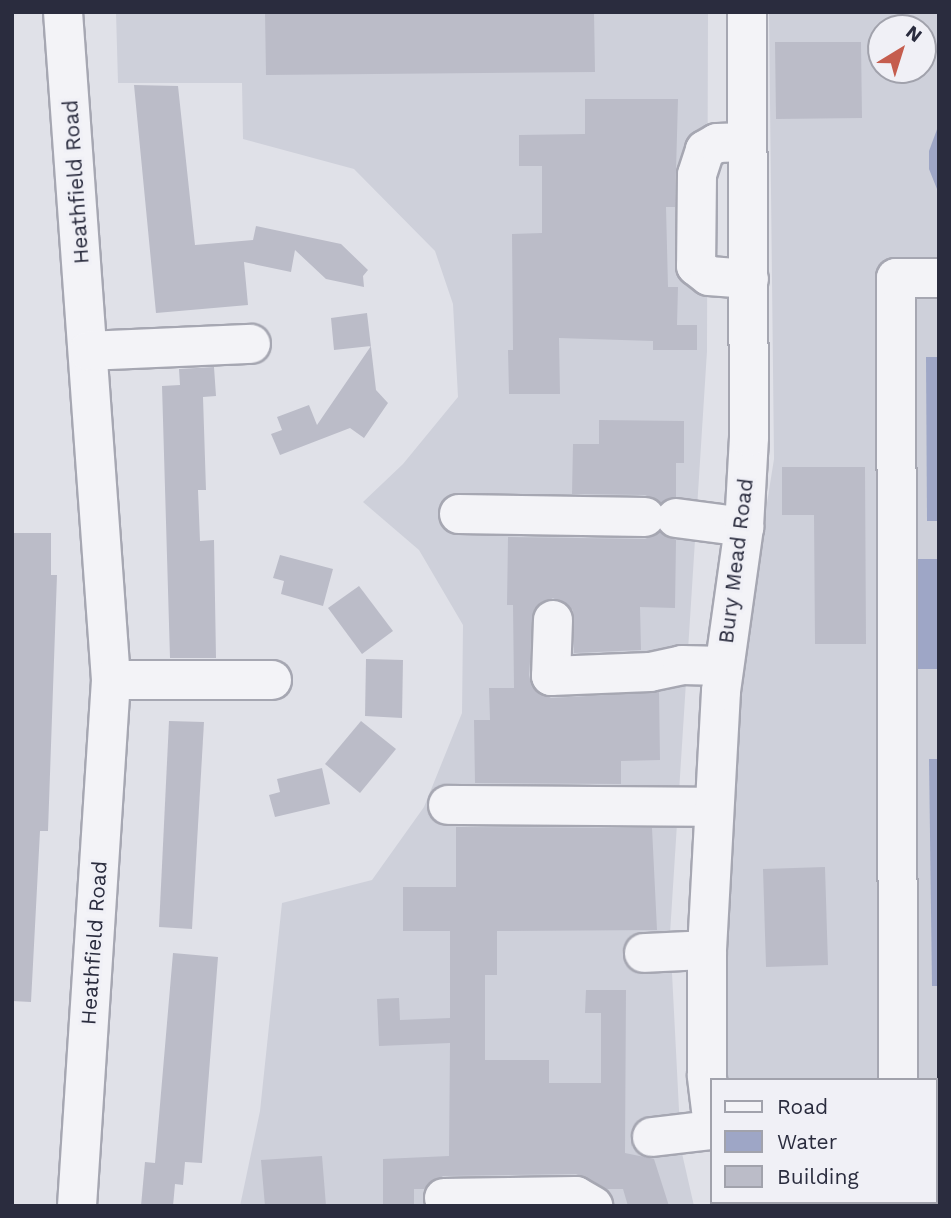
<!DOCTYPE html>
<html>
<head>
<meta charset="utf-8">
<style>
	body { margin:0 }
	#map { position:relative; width:951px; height:1218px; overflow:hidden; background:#e0e1e8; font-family:"Work Sans",sans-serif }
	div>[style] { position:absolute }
	.built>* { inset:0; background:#ced0da }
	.water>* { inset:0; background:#9ea6c6 }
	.building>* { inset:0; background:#bbbcc8 }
	.roads { filter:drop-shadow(2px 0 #a6a7b2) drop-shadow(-2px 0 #a6a7b2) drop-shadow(0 2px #a6a7b2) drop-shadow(0 -2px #a6a7b2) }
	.minor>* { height:38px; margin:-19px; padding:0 19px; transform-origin:19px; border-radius:19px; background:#f3f3f7 }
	span { translate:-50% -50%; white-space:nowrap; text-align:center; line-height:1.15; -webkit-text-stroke:6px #f0f0f6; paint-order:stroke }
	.street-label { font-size:21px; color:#2a2c3e }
	.frame { position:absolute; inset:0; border:14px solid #2a2c3e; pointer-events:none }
	.legend { position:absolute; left:710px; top:1078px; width:228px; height:126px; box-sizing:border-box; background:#f0f0f6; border:2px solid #a1a2ac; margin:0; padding:9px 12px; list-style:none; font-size:21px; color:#2a2c3e }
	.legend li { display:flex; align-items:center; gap:14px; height:35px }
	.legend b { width:35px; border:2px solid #a1a2ac }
	.north { position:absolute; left:867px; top:14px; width:70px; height:70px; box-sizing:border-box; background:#f0f0f6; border:2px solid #a1a2ac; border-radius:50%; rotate:38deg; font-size:19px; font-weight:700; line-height:28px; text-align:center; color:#2a2c3e }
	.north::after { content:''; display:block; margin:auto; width:24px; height:32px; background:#c55d4e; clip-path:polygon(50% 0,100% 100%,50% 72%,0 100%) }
</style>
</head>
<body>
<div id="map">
	<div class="built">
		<i style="clip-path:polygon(116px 12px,708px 12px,707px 351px,670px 934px,681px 1149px,694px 1206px,240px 1206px,260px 1111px,282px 903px,372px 880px,424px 807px,462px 713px,463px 625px,419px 550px,363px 502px,403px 464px,458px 397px,453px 304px,435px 251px,354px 169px,243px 139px,242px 83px,118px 83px)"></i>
		<i style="clip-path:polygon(evenodd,769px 12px,939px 12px,939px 1206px,753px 1202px,935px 1202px,935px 1080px,728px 1080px,721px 1032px,735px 704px,774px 459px,769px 12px,881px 28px,923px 28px,923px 70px,881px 70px,881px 28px)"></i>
	</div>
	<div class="water">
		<i style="clip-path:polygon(939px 124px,939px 194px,929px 169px,929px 151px)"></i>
		<i style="clip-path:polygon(926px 357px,939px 357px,939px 521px,927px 521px)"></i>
		<i style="clip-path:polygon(906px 559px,939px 559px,939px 669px,906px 669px)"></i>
		<i style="clip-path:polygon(929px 759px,939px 759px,939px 986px,932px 986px)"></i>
	</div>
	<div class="building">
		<i style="clip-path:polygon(265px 12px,594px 12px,595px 72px,266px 75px)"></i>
		<i style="clip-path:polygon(775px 42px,861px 42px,862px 118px,776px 119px)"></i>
		<i style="clip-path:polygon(134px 85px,178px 86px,195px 245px,253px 240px,256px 226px,341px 244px,368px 270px,363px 276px,364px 287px,326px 279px,295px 250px,291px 272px,244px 262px,248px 305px,156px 313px)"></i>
		<i style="clip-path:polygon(585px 99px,678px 99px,675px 207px,666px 207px,668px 287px,678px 287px,677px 325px,697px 325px,697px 350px,653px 350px,653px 341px,559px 338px,560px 394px,509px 394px,508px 350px,513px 350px,512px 234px,542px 233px,542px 166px,519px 166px,519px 135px,585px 134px)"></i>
		<i style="clip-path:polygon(367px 313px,376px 390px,388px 403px,364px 438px,350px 428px,280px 455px,271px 434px,282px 430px,277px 417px,309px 405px,317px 425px,371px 346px,334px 350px,331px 318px)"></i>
		<i style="clip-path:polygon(214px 367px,216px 396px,203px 397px,206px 490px,198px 490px,200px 541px,214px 540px,216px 658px,170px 658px,162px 386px,180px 385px,179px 369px)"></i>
		<i style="clip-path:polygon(599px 420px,684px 421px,684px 463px,676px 463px,676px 497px,661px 503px,645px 495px,572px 494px,573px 444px,599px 444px)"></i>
		<i style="clip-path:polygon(782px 467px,865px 467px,866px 644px,815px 644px,814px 515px,782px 515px)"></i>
		<i style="clip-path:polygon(660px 532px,676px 540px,675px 608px,640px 607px,641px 650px,574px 653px,573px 610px,553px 598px,534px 609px,529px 675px,532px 687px,551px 698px,659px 692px,660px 760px,621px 761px,621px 784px,475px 783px,474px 720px,490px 720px,489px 688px,514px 688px,513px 605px,507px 605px,508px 537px,645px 539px)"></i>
		<i style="clip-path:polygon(12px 533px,51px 533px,51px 575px,57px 575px,48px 831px,40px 831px,31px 1002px,12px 1001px)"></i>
		<i style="clip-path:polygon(280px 555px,333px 569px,323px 606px,281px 594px,284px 581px,273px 578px)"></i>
		<i style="clip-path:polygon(359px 586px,393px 631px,362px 654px,328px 608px)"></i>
		<i style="clip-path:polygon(366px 659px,403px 660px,402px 718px,365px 716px)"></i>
		<i style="clip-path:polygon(169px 721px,204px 722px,192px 929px,159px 927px)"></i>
		<i style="clip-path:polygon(361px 721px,396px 749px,360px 793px,325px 764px)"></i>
		<i style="clip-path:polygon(322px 768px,330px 804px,275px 817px,269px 795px,280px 792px,277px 779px)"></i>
		<i style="clip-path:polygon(456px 827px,652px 828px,657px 930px,497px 931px,497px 975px,485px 975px,485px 1060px,549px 1060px,549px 1083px,601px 1083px,601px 1013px,585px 1013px,586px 990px,626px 990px,625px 1153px,654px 1159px,669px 1206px,628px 1206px,623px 1189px,606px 1189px,576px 1174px,443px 1176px,424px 1189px,414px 1189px,414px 1206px,383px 1206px,383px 1159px,449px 1156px,450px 1043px,379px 1046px,377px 999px,399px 998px,400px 1020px,450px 1018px,450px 931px,403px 931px,403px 887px,456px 887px)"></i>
		<i style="clip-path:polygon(825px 867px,828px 965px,766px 967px,763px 869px)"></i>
		<i style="clip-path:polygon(173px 953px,218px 957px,202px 1163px,185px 1162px,183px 1185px,175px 1184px,173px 1206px,141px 1206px,145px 1162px,155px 1163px)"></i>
		<i style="clip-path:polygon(322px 1156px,326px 1206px,265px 1206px,261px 1160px)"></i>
	</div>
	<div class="roads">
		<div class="minor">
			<i style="left:63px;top:12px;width:670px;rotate:85.89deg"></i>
			<i style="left:111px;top:680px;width:527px;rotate:93.7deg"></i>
			<i style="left:747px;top:142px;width:30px;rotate:178deg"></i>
			<i style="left:717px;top:143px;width:14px;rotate:150deg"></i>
			<i style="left:705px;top:150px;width:26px;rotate:108deg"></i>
			<i style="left:697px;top:175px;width:91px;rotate:90.6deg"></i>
			<i style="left:696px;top:266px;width:16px;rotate:38deg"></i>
			<i style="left:709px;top:276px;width:40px;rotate:4.3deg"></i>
			<i style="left:88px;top:351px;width:163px;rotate:-2.5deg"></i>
			<i style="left:459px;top:514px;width:186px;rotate:0.9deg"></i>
			<i style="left:676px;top:518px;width:69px;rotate:7.5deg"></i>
			<i style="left:553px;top:620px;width:56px;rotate:92deg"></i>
			<i style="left:551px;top:676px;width:99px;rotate:-2.3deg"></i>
			<i style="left:650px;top:672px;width:33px;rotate:-12deg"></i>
			<i style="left:682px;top:665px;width:42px;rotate:1.4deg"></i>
			<i style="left:111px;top:680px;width:161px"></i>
			<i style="left:448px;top:805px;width:266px;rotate:0.4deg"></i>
			<i style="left:644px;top:953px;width:63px;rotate:-2.7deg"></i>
			<i style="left:898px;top:1080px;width:802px;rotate:-90.14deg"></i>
			<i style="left:896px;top:278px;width:43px"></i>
			<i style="left:711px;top:1110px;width:35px;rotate:-97deg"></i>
			<i style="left:707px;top:1075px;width:125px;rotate:-90deg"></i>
			<i style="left:707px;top:950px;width:259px;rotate:-86.9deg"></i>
			<i style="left:721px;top:691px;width:166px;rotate:-82deg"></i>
			<i style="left:744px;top:527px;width:90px;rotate:-86.8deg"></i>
			<i style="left:749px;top:437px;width:425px;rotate:-90.3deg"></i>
			<i style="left:652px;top:1137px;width:59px;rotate:-6.8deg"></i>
			<i style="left:444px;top:1198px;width:132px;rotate:-0.9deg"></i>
			<i style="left:576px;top:1196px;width:20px;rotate:30deg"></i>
			<i style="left:732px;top:1202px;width:4px;rotate:76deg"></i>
			<i style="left:898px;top:1206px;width:4px;rotate:-90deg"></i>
		</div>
	</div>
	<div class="street-label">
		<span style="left:76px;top:182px;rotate:-94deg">Heathfield Road</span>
		<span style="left:736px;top:561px;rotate:-83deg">Bury Mead Road</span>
		<span style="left:94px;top:943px;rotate:-86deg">Heathfield Road</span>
	</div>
	<div class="frame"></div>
	<ul class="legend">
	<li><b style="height:9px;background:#f3f3f7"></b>Road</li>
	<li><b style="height:19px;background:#9ea6c6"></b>Water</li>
	<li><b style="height:19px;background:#bbbcc8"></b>Building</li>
	</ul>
	<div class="north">N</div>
</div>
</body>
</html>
